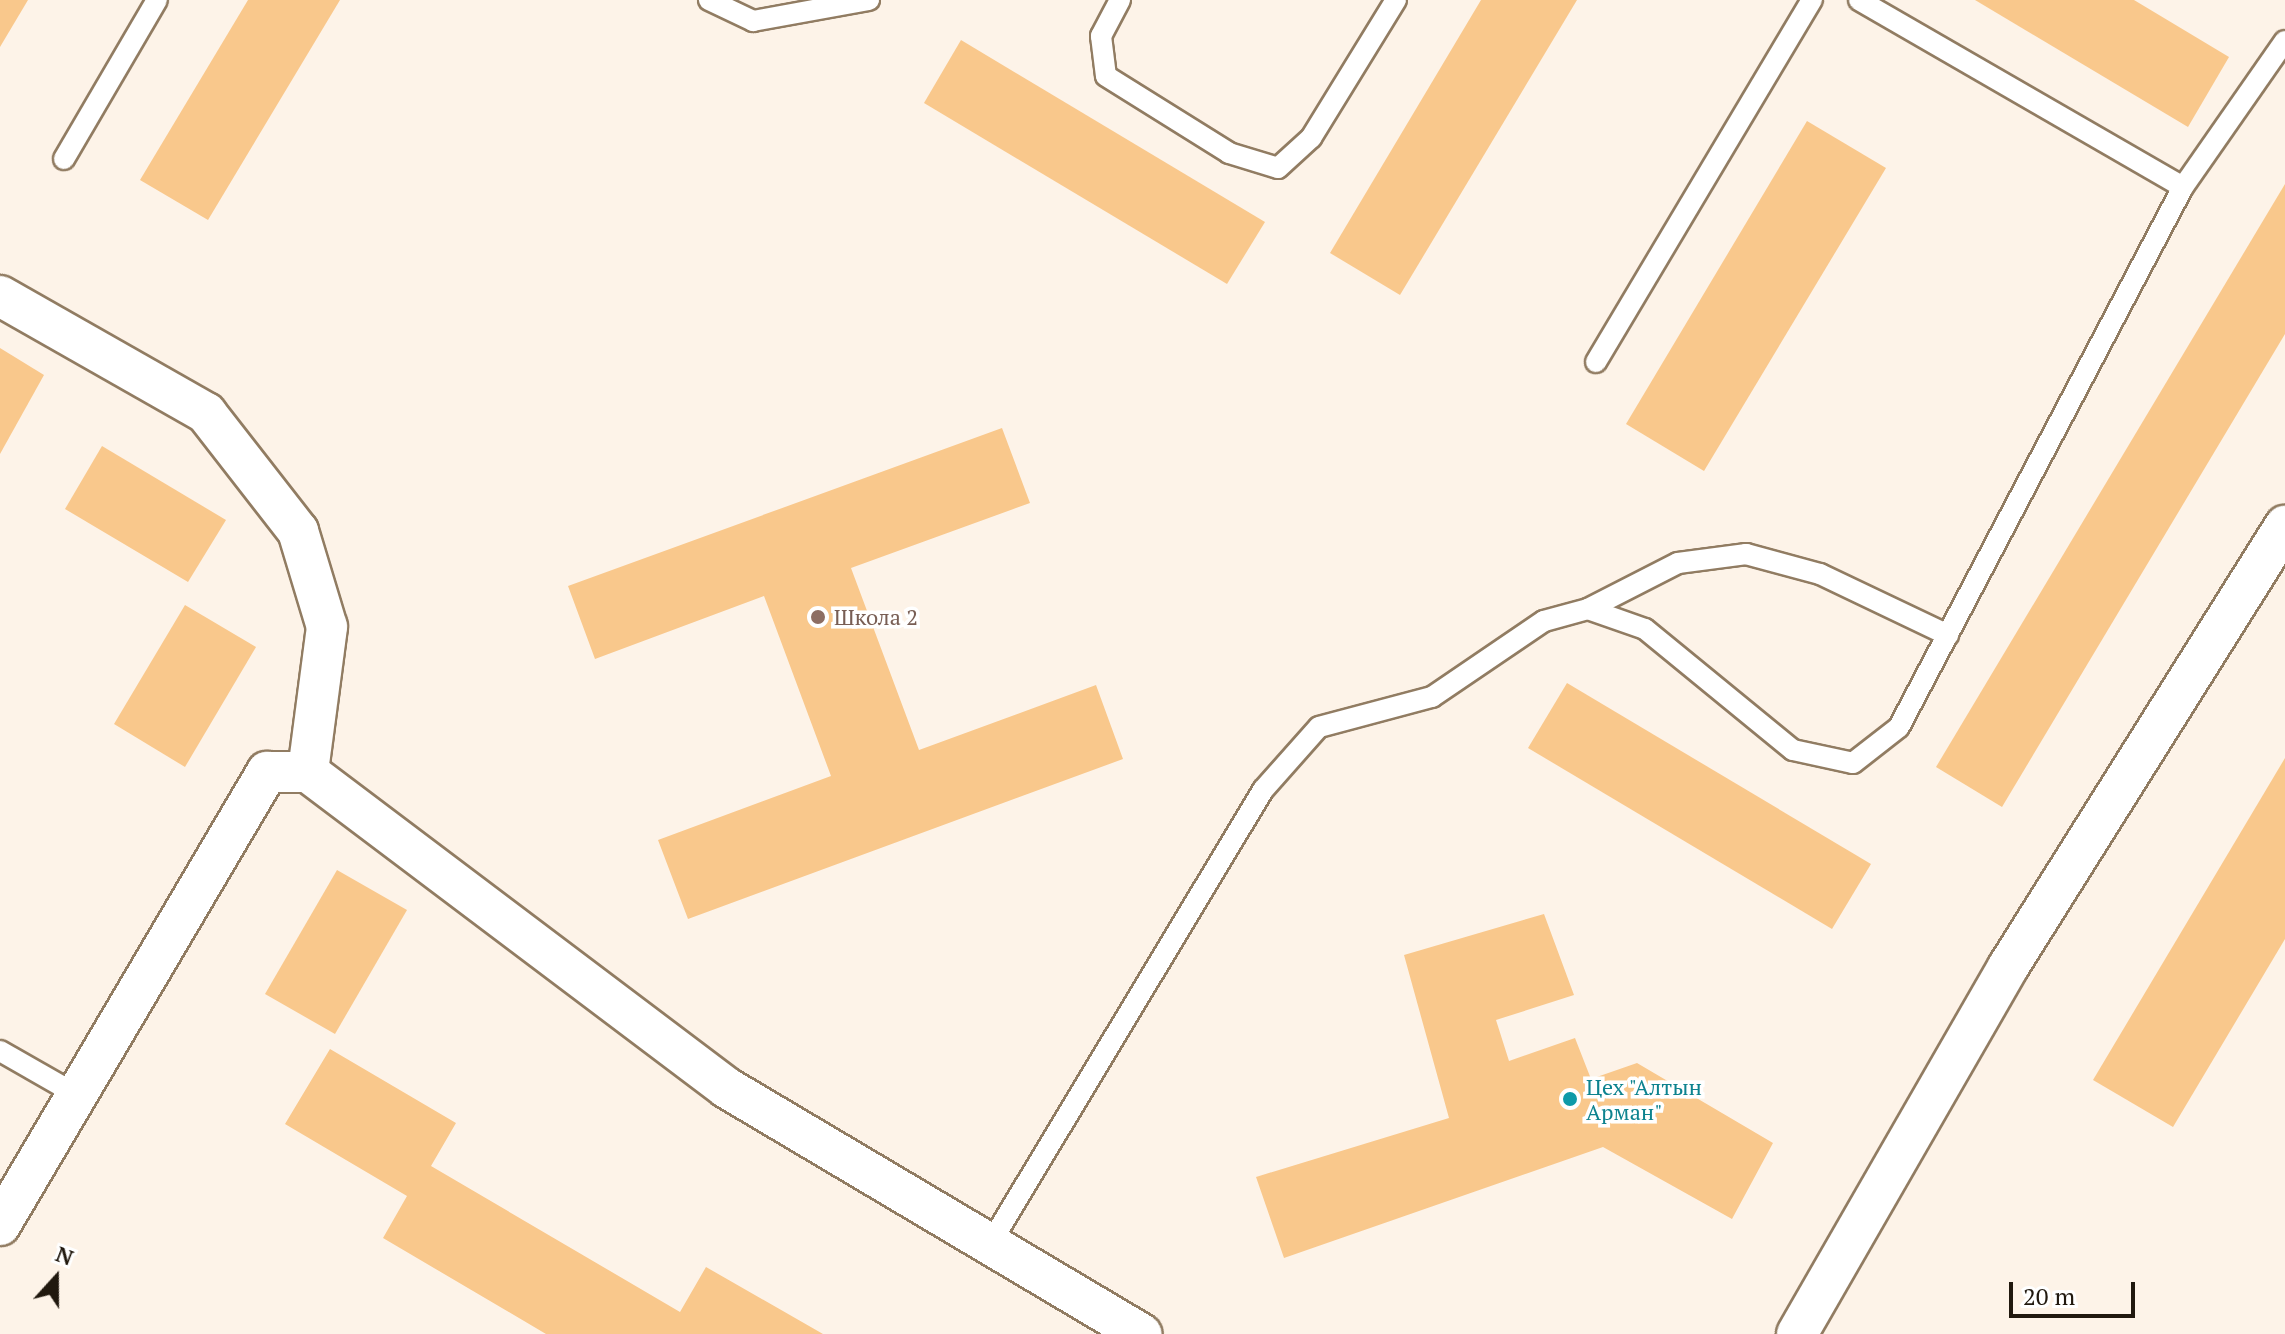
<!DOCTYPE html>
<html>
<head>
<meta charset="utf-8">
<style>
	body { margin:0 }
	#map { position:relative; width:2285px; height:1334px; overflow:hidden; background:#fdf3e8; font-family:"PT Serif",serif }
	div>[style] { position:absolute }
	.building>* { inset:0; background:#f9c88c }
	.roads { filter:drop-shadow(2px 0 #917c62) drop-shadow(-2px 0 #917c62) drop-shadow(0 2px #917c62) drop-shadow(0 -2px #917c62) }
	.service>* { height:20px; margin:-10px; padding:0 10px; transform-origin:10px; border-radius:10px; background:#fff }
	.minor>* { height:40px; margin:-20px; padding:0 20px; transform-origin:20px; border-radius:20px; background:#fff }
	.dots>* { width:22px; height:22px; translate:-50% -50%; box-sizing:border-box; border:4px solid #fff; border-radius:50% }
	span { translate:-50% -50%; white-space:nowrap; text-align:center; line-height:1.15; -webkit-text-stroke:7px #fff; paint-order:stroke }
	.education-label { font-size:22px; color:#785e54 }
	.left { translate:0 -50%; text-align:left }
	.culture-label { font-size:22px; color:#0d838f }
	.north { position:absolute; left:16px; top:1238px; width:80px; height:80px; -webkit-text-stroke:6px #fff; paint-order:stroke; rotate:21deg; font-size:22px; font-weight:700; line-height:32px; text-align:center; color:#20180e }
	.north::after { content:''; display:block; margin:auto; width:28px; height:36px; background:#20180e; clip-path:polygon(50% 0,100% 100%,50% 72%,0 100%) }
	.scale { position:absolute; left:2009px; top:1282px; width:126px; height:36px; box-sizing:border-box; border:4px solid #20180e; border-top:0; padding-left:10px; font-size:24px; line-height:28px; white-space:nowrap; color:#20180e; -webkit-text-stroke:6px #fff; paint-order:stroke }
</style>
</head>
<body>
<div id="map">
	<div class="building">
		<i style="clip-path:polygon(0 0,28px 0,0 47px)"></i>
		<i style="clip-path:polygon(248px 0,340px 0,208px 220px,140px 180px)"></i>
		<i style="clip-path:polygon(1481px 0,1577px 0,1400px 295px,1330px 253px)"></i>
		<i style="clip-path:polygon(1975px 0,2134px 0,2229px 57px,2188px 127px)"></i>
		<i style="clip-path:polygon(961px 40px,1265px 222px,1227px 284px,924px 103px)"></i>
		<i style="clip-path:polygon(1807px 121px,1886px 168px,1704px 471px,1626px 424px)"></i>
		<i style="clip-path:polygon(2285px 184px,2285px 334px,2002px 807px,1936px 767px)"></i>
		<i style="clip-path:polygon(0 348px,44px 375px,0 454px)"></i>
		<i style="clip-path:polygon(1002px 428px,1030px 503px,851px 568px,919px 750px,1096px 685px,1123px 759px,688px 919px,658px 840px,831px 776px,764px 596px,595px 659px,568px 586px)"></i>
		<i style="clip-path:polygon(102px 446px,226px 520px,188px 582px,65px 509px)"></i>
		<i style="clip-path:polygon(185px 605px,256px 647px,185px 767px,114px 724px)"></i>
		<i style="clip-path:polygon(1567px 683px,1871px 864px,1832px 929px,1528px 748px)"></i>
		<i style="clip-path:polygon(2285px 758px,2285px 939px,2173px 1127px,2093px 1080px)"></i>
		<i style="clip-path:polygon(337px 870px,407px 910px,335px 1034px,265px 994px)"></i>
		<i style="clip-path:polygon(1544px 914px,1574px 995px,1496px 1020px,1509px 1061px,1575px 1038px,1591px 1079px,1637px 1063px,1773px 1143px,1732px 1219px,1603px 1147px,1284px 1258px,1256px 1177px,1449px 1118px,1404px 955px)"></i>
		<i style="clip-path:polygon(330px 1049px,456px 1123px,431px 1166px,680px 1312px,706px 1267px,823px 1334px,546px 1334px,383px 1238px,407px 1196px,285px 1124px)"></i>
	</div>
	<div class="roads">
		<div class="service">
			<i style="left:709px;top:0;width:49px;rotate:25.5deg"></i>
			<i style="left:753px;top:21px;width:118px;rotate:-10.3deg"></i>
			<i style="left:1120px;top:0;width:41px;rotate:117.8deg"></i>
			<i style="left:1101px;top:36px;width:40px;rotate:82.9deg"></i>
			<i style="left:1106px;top:76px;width:145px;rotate:32deg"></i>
			<i style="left:1229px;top:153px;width:51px;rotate:17deg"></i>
			<i style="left:1278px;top:168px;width:45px;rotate:-42.3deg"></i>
			<i style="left:1311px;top:138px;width:162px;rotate:-58.4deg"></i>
			<i style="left:1859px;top:0;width:374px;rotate:30deg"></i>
			<i style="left:64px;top:159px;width:184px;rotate:-59.7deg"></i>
			<i style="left:1596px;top:362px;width:422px;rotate:-59.2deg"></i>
			<i style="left:1588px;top:609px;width:101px;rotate:-27.1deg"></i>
			<i style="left:1678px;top:563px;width:69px;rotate:-7.5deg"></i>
			<i style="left:1746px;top:554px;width:77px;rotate:15.1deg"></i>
			<i style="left:1820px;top:574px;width:142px;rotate:25.5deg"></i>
			<i style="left:0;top:1051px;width:89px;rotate:29.7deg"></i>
			<i style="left:990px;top:1244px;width:530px;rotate:-58.98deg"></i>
			<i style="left:1263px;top:790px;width:84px;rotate:-48.4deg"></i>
			<i style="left:1319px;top:727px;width:117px;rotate:-14.9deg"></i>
			<i style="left:1432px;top:697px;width:135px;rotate:-34.2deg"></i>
			<i style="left:1544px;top:621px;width:46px;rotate:-15.3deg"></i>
			<i style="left:1588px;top:609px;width:60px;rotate:19.3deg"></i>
			<i style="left:1645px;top:629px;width:191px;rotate:39.3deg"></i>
			<i style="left:1793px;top:750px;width:61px;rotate:12.2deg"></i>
			<i style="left:1853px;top:763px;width:58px;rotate:-38deg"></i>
			<i style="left:1899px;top:727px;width:610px;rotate:-62.26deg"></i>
			<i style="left:2183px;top:187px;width:178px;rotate:-55.1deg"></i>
		</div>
		<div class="minor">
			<i style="left:0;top:296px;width:237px;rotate:29.6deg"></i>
			<i style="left:206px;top:413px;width:150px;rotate:52.1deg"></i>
			<i style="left:298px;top:531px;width:100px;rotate:73.2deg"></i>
			<i style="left:327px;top:627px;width:146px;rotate:97.5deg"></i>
			<i style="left:0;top:1225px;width:526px;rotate:-59.48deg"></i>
			<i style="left:267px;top:772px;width:41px"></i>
			<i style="left:308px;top:772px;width:525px;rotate:37.02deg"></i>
			<i style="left:727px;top:1088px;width:482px;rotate:30.7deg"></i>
			<i style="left:1797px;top:1334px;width:423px;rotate:-60.1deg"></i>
			<i style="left:2008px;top:967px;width:521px;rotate:-57.87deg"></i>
		</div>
	</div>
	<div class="dots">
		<i style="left:818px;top:617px;background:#8d6e63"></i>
		<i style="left:1570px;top:1099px;background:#0f9aa8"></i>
	</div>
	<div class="education-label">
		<span class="left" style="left:834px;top:617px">Школа 2</span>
	</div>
	<div class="culture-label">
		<span class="left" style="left:1586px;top:1099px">Цех "Алтын<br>Арман"</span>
	</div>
	<div class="north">N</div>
	<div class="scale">20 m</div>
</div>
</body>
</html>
